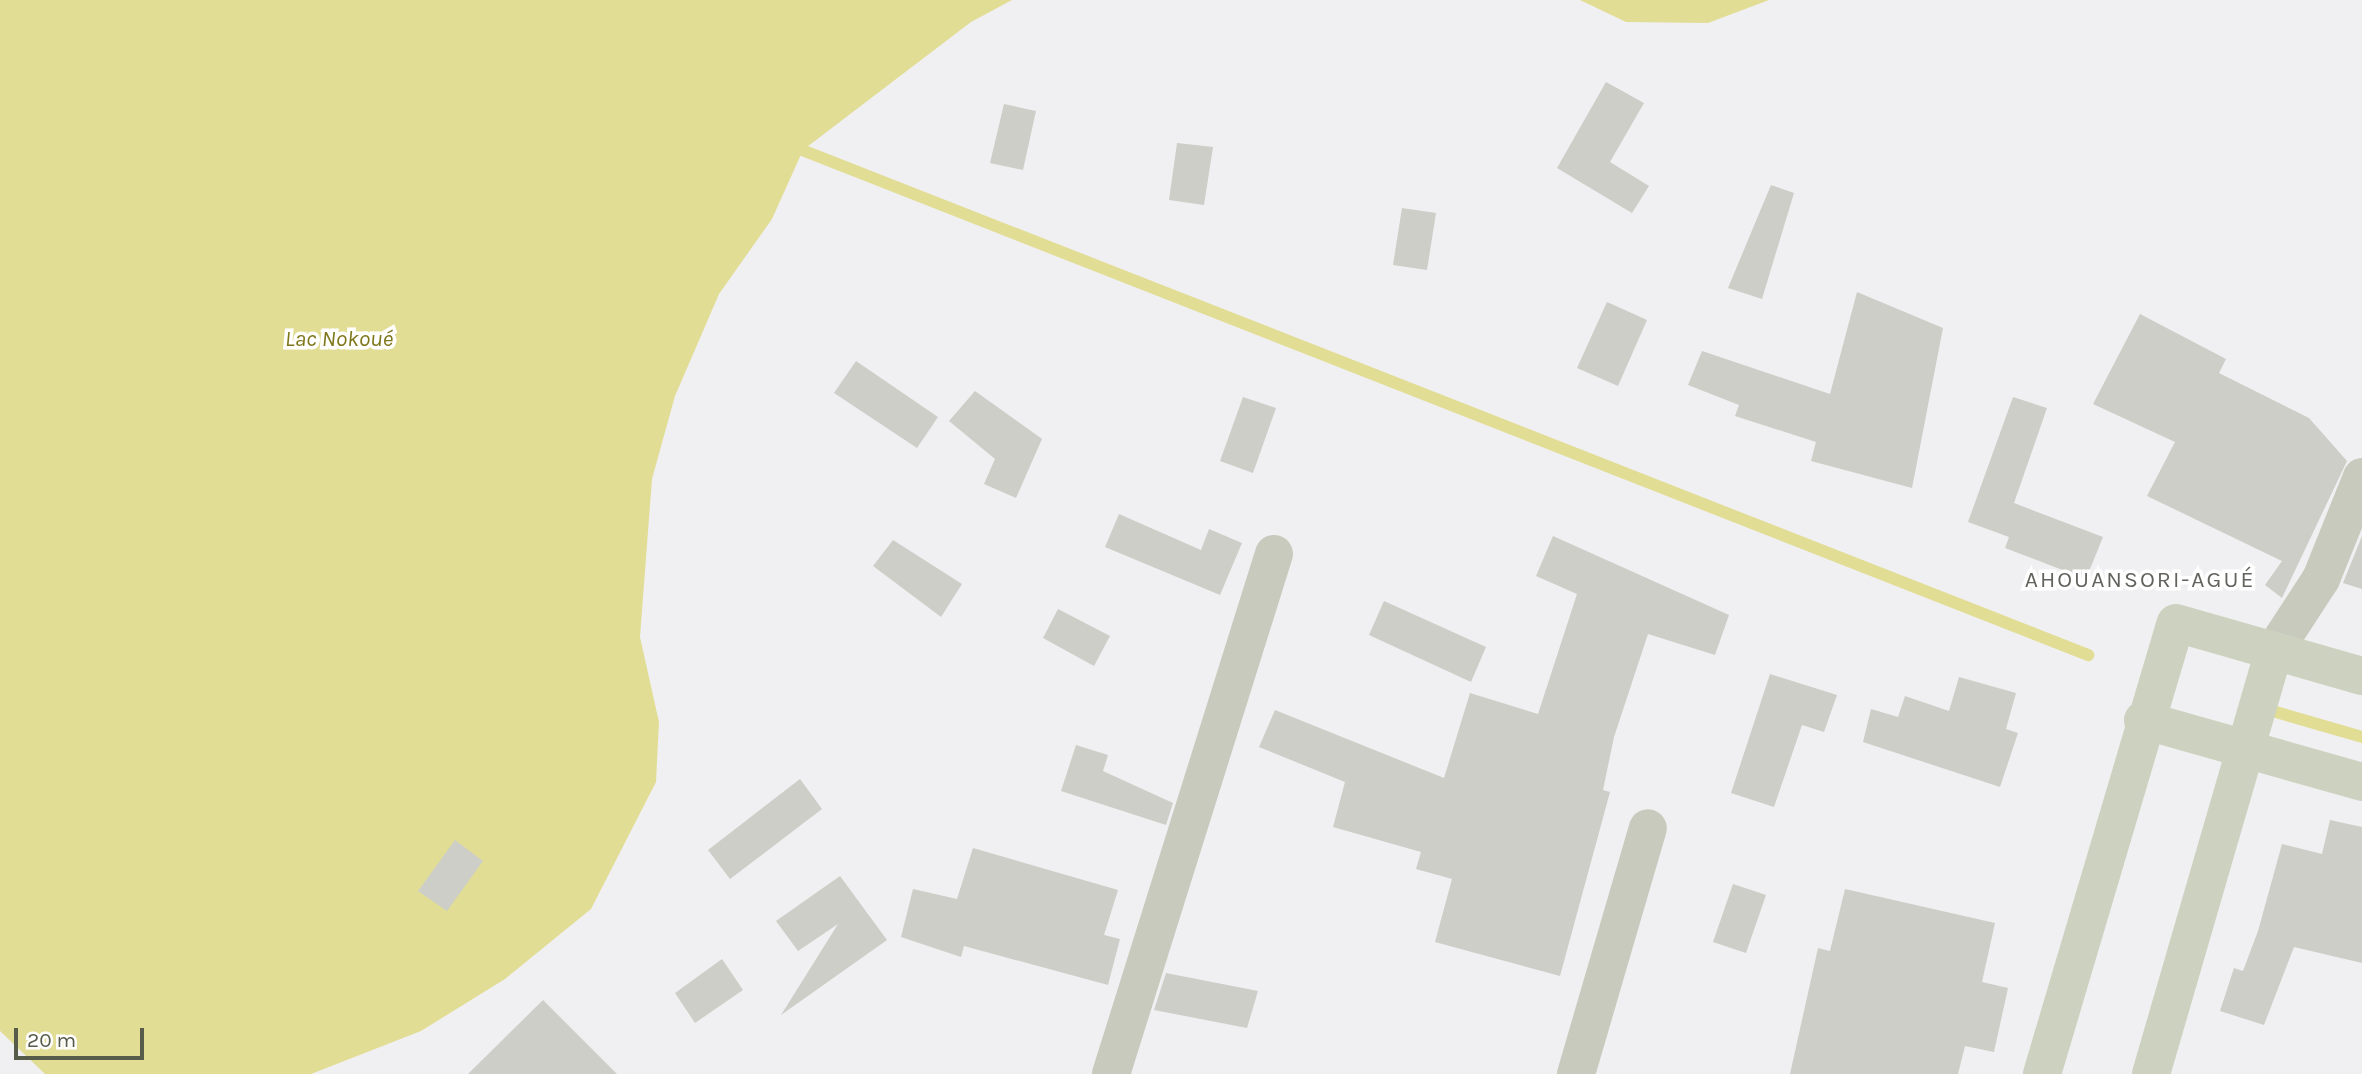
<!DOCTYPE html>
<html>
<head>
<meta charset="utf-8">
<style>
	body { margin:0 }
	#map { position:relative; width:2362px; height:1074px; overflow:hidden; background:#f0f0f2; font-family:Karla,sans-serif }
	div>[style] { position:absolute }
	.water>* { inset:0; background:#e2dd95 }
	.stream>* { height:12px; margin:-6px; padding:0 6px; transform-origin:6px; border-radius:6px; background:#e2dd95 }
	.building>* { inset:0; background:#cccec7 }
	.minor>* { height:38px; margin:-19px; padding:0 19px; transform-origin:19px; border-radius:19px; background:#c7cabd }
	.secondary>* { height:38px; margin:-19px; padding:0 19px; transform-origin:19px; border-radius:19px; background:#cdd1bf }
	span { translate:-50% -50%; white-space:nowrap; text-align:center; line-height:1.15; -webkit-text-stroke:7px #fff; paint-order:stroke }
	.water-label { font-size:23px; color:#7f781b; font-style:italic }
	.neighbourhood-label { font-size:23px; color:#62635d; letter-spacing:2px }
	.scale { position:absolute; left:14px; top:1028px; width:130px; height:32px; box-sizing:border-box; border:4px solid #575b49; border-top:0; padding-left:9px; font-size:21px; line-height:24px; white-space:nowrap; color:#575b49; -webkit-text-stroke:5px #fff; paint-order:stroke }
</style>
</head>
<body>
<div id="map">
	<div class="water">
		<i style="clip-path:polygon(0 0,1012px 0,971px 22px,803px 150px,772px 219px,719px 294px,675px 396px,652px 479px,640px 637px,659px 722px,656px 782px,591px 909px,505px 979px,421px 1031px,311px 1074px,45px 1074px,0 1031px)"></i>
		<i style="clip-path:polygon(1580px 0,1769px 0,1708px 23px,1626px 22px)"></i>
	</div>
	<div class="stream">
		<i style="left:802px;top:150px;width:1382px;rotate:21.44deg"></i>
		<i style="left:2276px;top:712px;width:90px;rotate:16.2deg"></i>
	</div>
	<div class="building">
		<i style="clip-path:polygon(1606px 82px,1644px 103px,1610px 162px,1649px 186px,1632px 213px,1557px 168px)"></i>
		<i style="clip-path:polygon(1004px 104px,1036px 111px,1023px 170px,990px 163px)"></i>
		<i style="clip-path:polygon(1177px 143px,1213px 147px,1204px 205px,1169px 200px)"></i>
		<i style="clip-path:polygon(1771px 185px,1794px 193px,1762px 299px,1728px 288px)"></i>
		<i style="clip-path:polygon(1402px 208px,1436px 213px,1427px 270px,1393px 265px)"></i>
		<i style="clip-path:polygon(1857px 292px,1943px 328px,1912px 488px,1811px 461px,1816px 442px,1735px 416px,1739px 405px,1688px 385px,1702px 351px,1830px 394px)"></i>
		<i style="clip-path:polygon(1607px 302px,1647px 320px,1618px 386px,1577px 368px)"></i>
		<i style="clip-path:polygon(2140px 314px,2226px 359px,2219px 373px,2309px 418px,2347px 461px,2282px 598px,2265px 585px,2282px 561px,2147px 496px,2175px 442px,2093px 404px)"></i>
		<i style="clip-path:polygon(856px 361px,938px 417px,917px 448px,834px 393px)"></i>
		<i style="clip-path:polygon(975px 391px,1042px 439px,1016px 498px,984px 484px,995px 459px,949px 421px)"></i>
		<i style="clip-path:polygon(1243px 397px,1276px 408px,1253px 473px,1220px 461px)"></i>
		<i style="clip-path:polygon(2013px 397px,2047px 408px,2014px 503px,2103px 537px,2086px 579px,2005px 548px,2009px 537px,1968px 522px)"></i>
		<i style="clip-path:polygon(1119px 514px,1201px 550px,1209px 529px,1242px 543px,1220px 595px,1105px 547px)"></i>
		<i style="clip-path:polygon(1553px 536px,1729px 615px,1715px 655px,1648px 634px,1614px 737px,1603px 790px,1610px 792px,1560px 976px,1435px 942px,1452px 879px,1416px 869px,1421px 852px,1333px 827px,1345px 782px,1259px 747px,1275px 710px,1444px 778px,1470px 693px,1538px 714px,1577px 594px,1536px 576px)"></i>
		<i style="clip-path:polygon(2362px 536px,2362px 589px,2343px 583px)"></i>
		<i style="clip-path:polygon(893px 540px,962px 584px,941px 617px,873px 566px)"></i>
		<i style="clip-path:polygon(1384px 601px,1486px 647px,1471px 682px,1369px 635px)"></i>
		<i style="clip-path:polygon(1058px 609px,1110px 636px,1094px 666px,1043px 638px)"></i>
		<i style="clip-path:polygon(1770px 674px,1837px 695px,1824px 732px,1802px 725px,1774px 807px,1731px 793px)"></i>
		<i style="clip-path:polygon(1959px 677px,2016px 693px,2006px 729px,2018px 733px,2000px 787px,1863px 742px,1871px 709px,1898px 717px,1905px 696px,1949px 711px)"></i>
		<i style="clip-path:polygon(1076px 745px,1108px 755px,1103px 771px,1173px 803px,1166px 825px,1061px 791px)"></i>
		<i style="clip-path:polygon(800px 779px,822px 809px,730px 879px,708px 850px)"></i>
		<i style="clip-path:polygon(2330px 820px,2362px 827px,2362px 963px,2294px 947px,2264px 1025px,2220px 1011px,2234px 968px,2243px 971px,2258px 931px,2282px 844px,2322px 854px)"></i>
		<i style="clip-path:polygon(455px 840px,483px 861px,447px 911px,418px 891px)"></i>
		<i style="clip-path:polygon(973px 848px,1118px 890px,1104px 935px,1120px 939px,1108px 985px,964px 946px,961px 957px,901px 937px,913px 889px,957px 899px)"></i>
		<i style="clip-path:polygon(840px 876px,887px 940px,781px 1015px,838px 924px,798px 951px,776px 921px)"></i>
		<i style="clip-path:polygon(1733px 884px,1766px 895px,1746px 953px,1713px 942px)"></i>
		<i style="clip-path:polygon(1845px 889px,1995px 923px,1982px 982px,2008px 988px,1994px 1052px,1965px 1046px,1958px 1074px,1790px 1074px,1818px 948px,1830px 951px)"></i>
		<i style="clip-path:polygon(722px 959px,743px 990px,695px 1023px,675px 993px)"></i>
		<i style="clip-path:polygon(1166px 973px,1258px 991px,1247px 1028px,1154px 1010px)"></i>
		<i style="clip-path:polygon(543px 1000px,617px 1074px,468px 1074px)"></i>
	</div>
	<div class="minor">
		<i style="left:2274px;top:651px;width:86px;rotate:-56.9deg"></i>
		<i style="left:2321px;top:579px;width:110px;rotate:-68.1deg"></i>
		<i style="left:1111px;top:1074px;width:545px;rotate:-72.6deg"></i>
		<i style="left:1576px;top:1074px;width:256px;rotate:-73.7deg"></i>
	</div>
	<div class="secondary">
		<i style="left:2143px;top:720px;width:228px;rotate:15.8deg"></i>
		<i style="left:2042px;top:1074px;width:470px;rotate:-73.5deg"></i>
		<i style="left:2176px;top:623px;width:193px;rotate:15.9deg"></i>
		<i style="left:2151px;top:1074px;width:441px;rotate:-73.8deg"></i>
	</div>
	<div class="water-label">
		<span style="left:339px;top:339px">Lac Nokoué</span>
	</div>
	<div class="neighbourhood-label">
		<span style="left:2140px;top:580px">AHOUANSORI-AGUÉ</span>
	</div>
	<div class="scale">20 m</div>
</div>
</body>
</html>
